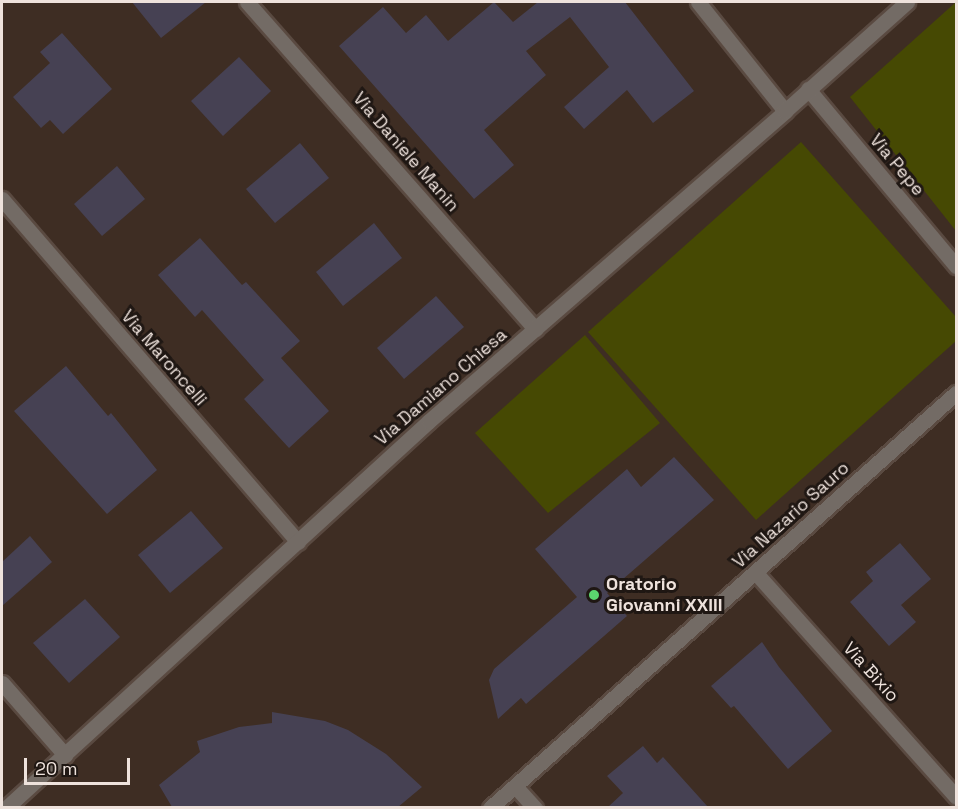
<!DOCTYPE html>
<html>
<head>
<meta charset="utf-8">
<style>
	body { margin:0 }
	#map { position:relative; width:958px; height:809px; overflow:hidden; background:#3e2d23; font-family:"Space Grotesk",sans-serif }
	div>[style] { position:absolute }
	.green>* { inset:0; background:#464903 }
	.building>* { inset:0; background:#464153 }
	.roads { filter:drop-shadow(2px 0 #5a4a41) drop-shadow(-2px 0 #5a4a41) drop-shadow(0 2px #5a4a41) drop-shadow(0 -2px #5a4a41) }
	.minor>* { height:15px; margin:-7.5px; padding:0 7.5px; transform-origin:7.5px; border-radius:7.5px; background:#736b65 }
	.dots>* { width:16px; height:16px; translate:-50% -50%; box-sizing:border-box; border:3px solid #1f1713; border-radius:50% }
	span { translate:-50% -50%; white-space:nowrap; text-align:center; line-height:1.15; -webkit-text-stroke:6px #1f1713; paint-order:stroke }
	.street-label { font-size:18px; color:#eee2dc }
	.poi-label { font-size:18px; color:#eee2dc; font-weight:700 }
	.left { translate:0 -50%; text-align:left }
	.frame { position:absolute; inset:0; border:3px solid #eee2dc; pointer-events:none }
	.scale { position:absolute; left:24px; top:758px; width:106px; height:27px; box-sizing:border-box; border:3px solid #eee2dc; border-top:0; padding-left:8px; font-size:18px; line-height:21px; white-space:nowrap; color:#eee2dc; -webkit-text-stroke:4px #1f1713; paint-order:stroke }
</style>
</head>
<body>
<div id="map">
	<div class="green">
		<i style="clip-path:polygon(956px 2px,956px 231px,850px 97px)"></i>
		<i style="clip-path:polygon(801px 142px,956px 317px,956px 341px,756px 520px,588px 332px)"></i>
		<i style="clip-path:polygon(585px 335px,660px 423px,548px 513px,475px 433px)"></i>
	</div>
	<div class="building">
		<i style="clip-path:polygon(132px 2px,206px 2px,161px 38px)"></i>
		<i style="clip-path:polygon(494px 2px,513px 22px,538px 2px,625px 2px,694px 91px,653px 123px,627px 90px,584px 129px,564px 107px,609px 67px,570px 17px,526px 51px,546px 75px,484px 130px,514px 165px,474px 199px,339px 46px,383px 7px,406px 33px,426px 15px,448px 41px)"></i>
		<i style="clip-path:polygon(62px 33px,112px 89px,63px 134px,50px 120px,41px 128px,13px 97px,50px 63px,40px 52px)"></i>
		<i style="clip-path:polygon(239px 57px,271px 91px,223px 136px,191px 101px)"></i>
		<i style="clip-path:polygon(300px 143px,329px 178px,275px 223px,246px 189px)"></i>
		<i style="clip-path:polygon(117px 166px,145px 199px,102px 236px,74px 204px)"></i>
		<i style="clip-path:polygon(374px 223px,402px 258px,343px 306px,316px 272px)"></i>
		<i style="clip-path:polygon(200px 238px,242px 285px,246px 282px,300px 341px,281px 358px,329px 411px,289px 448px,244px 399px,264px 380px,202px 310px,195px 317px,158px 275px)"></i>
		<i style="clip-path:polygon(436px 296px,464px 327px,404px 379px,377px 348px)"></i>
		<i style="clip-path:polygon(66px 366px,108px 416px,111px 413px,157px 470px,107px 514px,14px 411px)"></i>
		<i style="clip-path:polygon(674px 457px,714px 500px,607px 593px,627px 616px,526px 704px,521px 698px,498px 719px,489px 680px,494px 669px,577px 597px,535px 549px,627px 469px,641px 487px)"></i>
		<i style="clip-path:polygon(191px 511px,223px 548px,170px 593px,138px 555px)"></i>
		<i style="clip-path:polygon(30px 536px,52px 562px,2px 606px,2px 562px)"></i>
		<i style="clip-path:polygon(900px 543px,931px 579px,901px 605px,916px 622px,889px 646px,850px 602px,873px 581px,866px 572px)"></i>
		<i style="clip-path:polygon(85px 599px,120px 637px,69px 683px,33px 643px)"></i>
		<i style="clip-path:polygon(762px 642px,779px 667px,832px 731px,788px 769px,734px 706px,731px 708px,711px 686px)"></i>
		<i style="clip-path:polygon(272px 712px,325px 721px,348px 730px,386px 754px,422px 787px,398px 807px,172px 807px,159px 785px,200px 752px,197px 741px,239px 727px,272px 723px)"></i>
		<i style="clip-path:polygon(643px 746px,657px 763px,663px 757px,708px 807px,608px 807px,623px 793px,607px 776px)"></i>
	</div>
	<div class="roads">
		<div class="minor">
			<i style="left:247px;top:2px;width:436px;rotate:48.6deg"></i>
			<i style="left:698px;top:2px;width:139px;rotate:51.4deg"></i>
			<i style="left:808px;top:89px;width:231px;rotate:50.1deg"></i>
			<i style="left:2px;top:199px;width:453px;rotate:49.2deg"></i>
			<i style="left:756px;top:573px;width:300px;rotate:48.2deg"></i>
			<i style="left:2px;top:683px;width:96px;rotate:48.8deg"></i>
			<i style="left:515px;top:786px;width:30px;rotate:48deg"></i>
			<i style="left:6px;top:808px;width:573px;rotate:-42.46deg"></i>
			<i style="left:429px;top:421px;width:472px;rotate:-41deg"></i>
			<i style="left:785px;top:111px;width:164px;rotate:-41.8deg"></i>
			<i style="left:490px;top:808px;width:624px;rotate:-41.69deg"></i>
		</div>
	</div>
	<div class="dots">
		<i style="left:594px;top:595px;background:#5bd56e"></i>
	</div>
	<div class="street-label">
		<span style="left:406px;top:152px;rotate:49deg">Via Daniele Manin</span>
		<span style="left:897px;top:165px;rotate:50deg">Via Pepe</span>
		<span style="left:164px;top:358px;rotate:49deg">Via Maroncelli</span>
		<span style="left:441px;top:387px;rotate:-41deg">Via Damiano Chiesa</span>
		<span style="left:791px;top:515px;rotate:-42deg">Via Nazario Sauro</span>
		<span style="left:871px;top:672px;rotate:48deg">Via Bixio</span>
	</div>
	<div class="poi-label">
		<span class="left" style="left:606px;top:595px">Oratorio<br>Giovanni XXIII</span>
	</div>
	<div class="frame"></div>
	<div class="scale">20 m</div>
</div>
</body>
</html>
